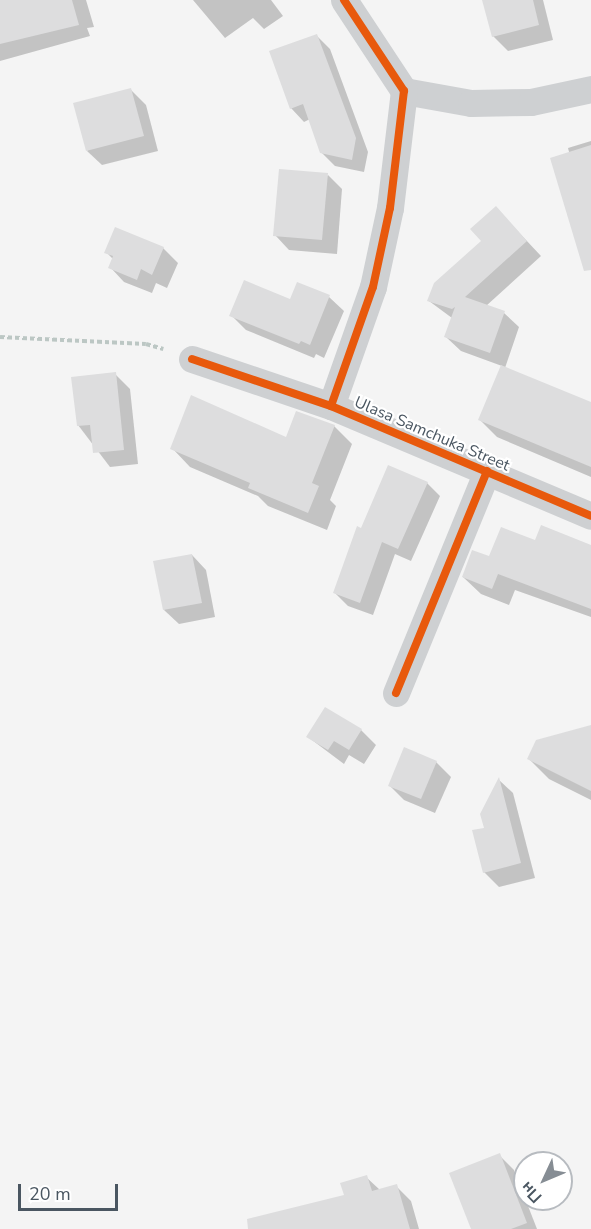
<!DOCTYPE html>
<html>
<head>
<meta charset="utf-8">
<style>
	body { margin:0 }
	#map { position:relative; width:591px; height:1229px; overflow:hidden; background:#f4f4f4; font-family:"Nunito Sans",sans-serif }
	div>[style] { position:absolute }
	.shadow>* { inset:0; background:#0003 }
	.building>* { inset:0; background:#ddddde }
	.path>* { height:4px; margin-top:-2px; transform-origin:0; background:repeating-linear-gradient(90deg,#bcc7c4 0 4.5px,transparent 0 7.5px) }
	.minor>* { height:27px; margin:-13.5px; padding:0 13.5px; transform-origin:13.5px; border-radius:13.5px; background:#ced0d2 }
	.cycleway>* { height:8px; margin:-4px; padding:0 4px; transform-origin:4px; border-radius:4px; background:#e8590c }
	span { translate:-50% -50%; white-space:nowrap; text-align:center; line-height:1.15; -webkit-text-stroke:4.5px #fff; paint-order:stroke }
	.street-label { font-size:16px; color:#4a5661 }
	.north { position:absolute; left:513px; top:1151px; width:60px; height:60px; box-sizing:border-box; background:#fff; border:2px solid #b7bbc0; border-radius:50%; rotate:226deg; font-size:16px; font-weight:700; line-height:24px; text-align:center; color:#4a5661 }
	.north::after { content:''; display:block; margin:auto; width:21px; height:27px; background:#868d94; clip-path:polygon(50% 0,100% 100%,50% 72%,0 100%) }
	.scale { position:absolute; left:18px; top:1184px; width:100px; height:27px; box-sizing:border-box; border:3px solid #4a5661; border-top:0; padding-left:8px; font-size:18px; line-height:21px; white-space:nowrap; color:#4a5661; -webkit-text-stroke:4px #fff; paint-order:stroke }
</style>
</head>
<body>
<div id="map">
	<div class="shadow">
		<i style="clip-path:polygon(0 0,86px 0,94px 27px,87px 28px,90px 36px,0 61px)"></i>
		<i style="clip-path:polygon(193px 0,271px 0,283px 16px,264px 29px,253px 18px,225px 38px)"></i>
		<i style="clip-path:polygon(484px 0,543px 0,553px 40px,508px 51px,493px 36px)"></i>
		<i style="clip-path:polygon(317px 36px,330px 49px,368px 152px,364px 172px,335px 166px,321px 152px,310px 119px,304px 122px,291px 108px)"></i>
		<i style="clip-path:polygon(131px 90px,146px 105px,158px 151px,102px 165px,87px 151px)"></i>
		<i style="clip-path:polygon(591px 141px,591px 236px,568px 148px)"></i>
		<i style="clip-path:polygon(328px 175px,342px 189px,337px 254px,289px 250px,275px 235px)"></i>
		<i style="clip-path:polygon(510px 223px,541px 256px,486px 306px,504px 313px,519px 327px,505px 368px,591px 404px,591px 477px,497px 437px,480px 420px,502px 366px,461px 351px,446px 337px,452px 318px,429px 301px)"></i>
		<i style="clip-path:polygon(163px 248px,178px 263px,167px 288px,156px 283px,152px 293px,124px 282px,110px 267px,113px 259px,106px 252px)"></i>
		<i style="clip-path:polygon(329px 297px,344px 311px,324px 358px,316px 354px,314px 358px,246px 330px,231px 315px,291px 301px)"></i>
		<i style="clip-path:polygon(115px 374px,130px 389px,138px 464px,110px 467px,78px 425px)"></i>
		<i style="clip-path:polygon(334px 426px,352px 444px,330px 500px,336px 506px,327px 530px,268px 506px,258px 496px,190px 467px,172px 448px,286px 439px)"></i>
		<i style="clip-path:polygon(427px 483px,440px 496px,411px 561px,395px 554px,373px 615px,348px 606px,335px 593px,361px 530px)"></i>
		<i style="clip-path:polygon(536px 542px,591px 553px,591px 617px,515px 590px,509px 605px,481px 594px,463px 577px,489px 558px)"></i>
		<i style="clip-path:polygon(192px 555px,206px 570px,215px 617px,179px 624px,164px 610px)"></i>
		<i style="clip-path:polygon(325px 709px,361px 730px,376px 745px,364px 764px,349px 755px,344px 764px,308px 737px)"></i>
		<i style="clip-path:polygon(591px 727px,591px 800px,549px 779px,529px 759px)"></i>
		<i style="clip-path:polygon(436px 762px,451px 777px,435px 813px,404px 800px,389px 785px)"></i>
		<i style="clip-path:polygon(499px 780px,513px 793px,535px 878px,499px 887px,484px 872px,485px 829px)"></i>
		<i style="clip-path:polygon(499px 1155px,514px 1170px,537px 1229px,472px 1229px)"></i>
		<i style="clip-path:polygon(366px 1177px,380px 1190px,396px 1186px,411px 1201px,419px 1229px,259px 1229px,346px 1196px)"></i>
	</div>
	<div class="building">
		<i style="clip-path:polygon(0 0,72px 0,79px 25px,0 44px)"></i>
		<i style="clip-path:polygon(482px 0,533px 0,539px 25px,492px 37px)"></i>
		<i style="clip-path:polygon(317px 34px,356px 138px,352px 160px,320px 153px,303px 104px,290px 109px,269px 51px)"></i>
		<i style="clip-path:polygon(131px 88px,144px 136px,86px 151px,73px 103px)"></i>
		<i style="clip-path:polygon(591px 145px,591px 270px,584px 271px,550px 158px)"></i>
		<i style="clip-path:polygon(279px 169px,328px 173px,322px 240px,273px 236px)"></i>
		<i style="clip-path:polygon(496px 206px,527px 241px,465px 297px,505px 311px,490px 353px,444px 337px,455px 307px,452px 309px,427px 301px,434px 283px,481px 241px,470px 229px)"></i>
		<i style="clip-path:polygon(115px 227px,164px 247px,152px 275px,141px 269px,137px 280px,108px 268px,113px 256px,104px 253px)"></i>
		<i style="clip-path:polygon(244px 280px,290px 299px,297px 282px,330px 295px,310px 345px,301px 341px,299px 344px,229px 316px)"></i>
		<i style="clip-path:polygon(501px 365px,591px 402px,591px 467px,478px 420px)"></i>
		<i style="clip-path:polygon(116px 372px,124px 450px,93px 453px,90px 425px,77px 426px,71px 377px)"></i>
		<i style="clip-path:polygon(191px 395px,286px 437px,296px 411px,335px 425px,312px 483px,319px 486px,308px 513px,248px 488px,250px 483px,170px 449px)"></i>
		<i style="clip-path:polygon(388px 465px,428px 482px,398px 549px,382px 542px,360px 603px,333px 593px,357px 526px,361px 528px)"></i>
		<i style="clip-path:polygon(541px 525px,591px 545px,591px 609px,498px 574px,492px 589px,462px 577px,472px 550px,489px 556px,501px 527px,535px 540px)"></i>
		<i style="clip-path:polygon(192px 554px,202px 603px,163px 610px,153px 561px)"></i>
		<i style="clip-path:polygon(325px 707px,362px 729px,349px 750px,334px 741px,328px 750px,306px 737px)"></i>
		<i style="clip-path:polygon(591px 725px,591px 791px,527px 759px,536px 740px)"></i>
		<i style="clip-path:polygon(404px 747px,437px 761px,421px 799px,388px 786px)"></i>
		<i style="clip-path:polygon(499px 777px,521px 863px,483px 873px,472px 830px,484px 828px,480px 814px)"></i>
		<i style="clip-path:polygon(500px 1153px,527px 1223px,511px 1229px,471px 1229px,449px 1173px)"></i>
		<i style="clip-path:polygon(367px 1175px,372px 1191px,397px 1184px,410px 1229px,248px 1229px,247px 1219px,344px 1195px,340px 1183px)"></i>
	</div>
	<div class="path">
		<i style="left:0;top:337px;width:146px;rotate:2.7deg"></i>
		<i style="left:146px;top:344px;width:18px;rotate:16deg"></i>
	</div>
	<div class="minor">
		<i style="left:404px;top:91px;width:68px;rotate:10.2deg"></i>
		<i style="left:471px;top:103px;width:60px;rotate:-1deg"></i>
		<i style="left:531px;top:102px;width:61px;rotate:-12.2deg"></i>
		<i style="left:192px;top:359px;width:147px;rotate:18.7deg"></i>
		<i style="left:331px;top:406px;width:282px;rotate:22.9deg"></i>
		<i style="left:331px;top:406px;width:126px;rotate:-70.6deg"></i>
		<i style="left:373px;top:287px;width:81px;rotate:-77.9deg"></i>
		<i style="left:390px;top:208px;width:118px;rotate:-83.2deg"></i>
		<i style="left:404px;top:91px;width:109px;rotate:-123.4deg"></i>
		<i style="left:396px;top:693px;width:240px;rotate:-67.7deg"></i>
	</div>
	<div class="cycleway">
		<i style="left:192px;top:359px;width:147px;rotate:18.7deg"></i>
		<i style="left:331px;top:406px;width:282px;rotate:22.9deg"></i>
		<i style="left:331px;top:406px;width:126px;rotate:-70.6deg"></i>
		<i style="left:373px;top:287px;width:81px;rotate:-77.9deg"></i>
		<i style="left:390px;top:208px;width:118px;rotate:-83.2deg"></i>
		<i style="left:404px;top:91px;width:109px;rotate:-123.4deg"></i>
		<i style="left:396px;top:693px;width:240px;rotate:-67.7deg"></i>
	</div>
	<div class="street-label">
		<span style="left:432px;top:434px;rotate:23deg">Ulasa Samchuka Street</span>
	</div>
	<div class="north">Пн</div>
	<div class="scale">20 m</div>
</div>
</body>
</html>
